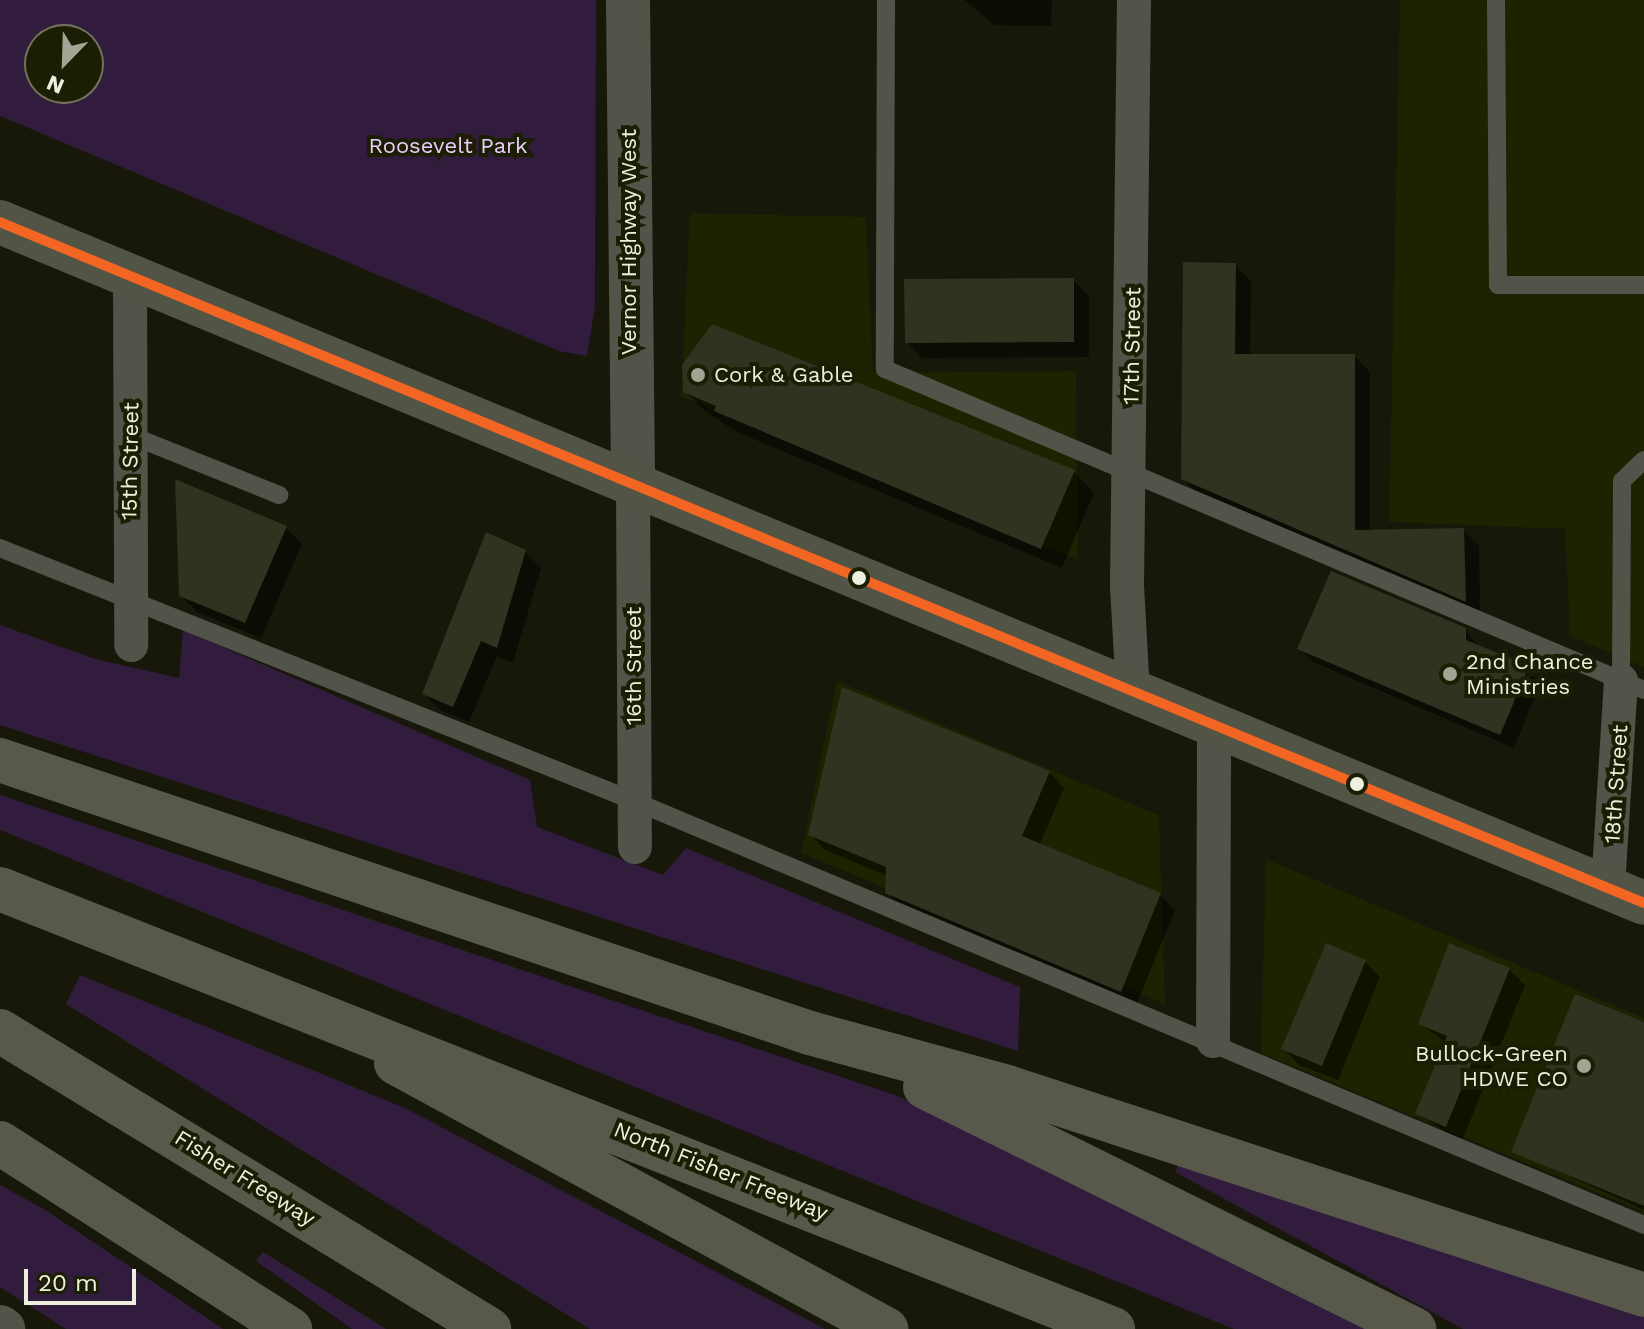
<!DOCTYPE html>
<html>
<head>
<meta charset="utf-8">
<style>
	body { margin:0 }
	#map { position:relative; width:1644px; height:1329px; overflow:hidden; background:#171809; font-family:"Work Sans",sans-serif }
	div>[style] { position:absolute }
	.built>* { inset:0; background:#1f2201 }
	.green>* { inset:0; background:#311c3e }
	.shadow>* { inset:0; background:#0007 }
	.building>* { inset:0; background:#31321f }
	.service>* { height:18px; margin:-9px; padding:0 9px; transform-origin:9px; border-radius:9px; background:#52544a }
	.minor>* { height:34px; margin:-17px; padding:0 17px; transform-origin:17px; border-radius:17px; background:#52544a }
	.tertiary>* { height:44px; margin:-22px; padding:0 22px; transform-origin:22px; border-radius:22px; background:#52544a }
	.primary>* { height:44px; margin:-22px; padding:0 22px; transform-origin:22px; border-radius:22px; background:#525445 }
	.motorway>* { height:44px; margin:-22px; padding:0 22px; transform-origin:22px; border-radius:22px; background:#58594b }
	.bus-1>* { height:10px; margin:-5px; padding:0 5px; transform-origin:5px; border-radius:5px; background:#f26522 }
	.dots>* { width:22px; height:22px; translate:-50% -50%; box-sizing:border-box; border:4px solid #1c1e03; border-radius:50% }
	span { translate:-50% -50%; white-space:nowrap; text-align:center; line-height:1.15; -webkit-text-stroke:8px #1c1e03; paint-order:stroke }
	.park-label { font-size:22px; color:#e7cefc }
	.street-label { font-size:22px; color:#edf0df }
	.poi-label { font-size:22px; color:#edf0df }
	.left { translate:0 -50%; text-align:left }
	.right { translate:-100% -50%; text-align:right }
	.north { position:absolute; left:24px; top:24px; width:80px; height:80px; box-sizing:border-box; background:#1c1e03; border:2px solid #70725b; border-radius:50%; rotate:203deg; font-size:22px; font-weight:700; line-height:32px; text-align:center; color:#edf0df }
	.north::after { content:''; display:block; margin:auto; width:28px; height:36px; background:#a2a494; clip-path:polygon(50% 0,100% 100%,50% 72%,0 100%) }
	.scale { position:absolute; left:24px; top:1269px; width:112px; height:36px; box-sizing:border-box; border:4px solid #edf0df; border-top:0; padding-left:10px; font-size:24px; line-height:28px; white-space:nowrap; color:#edf0df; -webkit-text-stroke:6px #1c1e03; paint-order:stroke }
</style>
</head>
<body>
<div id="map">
	<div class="built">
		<i style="clip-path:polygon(1400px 0,1644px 0,1644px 667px,1570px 636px,1565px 529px,1389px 522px)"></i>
		<i style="clip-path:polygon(690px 213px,866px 217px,873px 373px,1076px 371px,1078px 560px,681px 396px)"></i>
		<i style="clip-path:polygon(837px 681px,1159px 815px,1165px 1004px,801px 853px)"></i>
		<i style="clip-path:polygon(1266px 859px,1644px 1018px,1644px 1212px,1261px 1053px)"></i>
	</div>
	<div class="green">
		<i style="clip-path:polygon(evenodd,0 0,596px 0,595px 307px,587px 356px,559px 351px,0 116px,0 0,40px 40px,88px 40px,88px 88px,40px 88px,40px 40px)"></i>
		<i style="clip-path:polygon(0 625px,95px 659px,179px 678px,183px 630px,530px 780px,537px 827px,663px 875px,686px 848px,1020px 987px,1018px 1051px,0 725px)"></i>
		<i style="clip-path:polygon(0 795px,895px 1095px,1050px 1163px,1378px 1329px,1234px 1329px,0 830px)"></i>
		<i style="clip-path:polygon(80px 975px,405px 1108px,825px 1329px,590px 1329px,66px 1004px)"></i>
		<i style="clip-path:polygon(1181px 1158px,1644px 1317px,1644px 1329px,1463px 1329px,1175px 1172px)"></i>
		<i style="clip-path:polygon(0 1185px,47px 1211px,223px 1329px,66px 1329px,0 1287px)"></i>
		<i style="clip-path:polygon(263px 1252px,378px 1324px,386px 1329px,352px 1329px,256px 1261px)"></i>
	</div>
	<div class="shadow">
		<i style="clip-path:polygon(964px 0,1052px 0,1051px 26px,995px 25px)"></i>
		<i style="clip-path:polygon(1235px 265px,1251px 281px,1250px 356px,1354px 356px,1370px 372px,1370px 532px,1463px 530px,1479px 546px,1480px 615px,1198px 494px,1183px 478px)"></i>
		<i style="clip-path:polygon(1073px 280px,1089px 296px,1089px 357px,922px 358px,907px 342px)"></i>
		<i style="clip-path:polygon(713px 326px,1074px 472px,1094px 493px,1062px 568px,737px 432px,706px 412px,685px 391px)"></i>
		<i style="clip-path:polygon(286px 528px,302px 544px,261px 638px,197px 612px,181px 596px)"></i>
		<i style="clip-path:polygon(525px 552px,541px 568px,513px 663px,497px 656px,469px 722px,440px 710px,424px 694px)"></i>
		<i style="clip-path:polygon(1465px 630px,1479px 647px,1541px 681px,1514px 748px,1313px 662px,1299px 648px)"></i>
		<i style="clip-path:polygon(1049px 772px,1064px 788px,1039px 846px,1160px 895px,1175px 910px,1136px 1006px,902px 908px,887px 892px,888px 876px,825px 850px,810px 834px)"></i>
		<i style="clip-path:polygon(1364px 961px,1380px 977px,1338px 1080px,1299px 1065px,1284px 1049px)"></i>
		<i style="clip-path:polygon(1509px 969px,1525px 985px,1462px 1141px,1417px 1114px,1446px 1043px,1420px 1023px)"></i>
		<i style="clip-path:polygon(1644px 1025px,1644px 1210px,1514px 1151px)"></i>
	</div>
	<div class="building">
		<i style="clip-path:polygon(1183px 262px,1236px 263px,1235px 354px,1355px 354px,1355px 530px,1464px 528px,1466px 602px,1181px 479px)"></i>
		<i style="clip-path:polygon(1074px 278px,1074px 342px,905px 343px,904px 279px)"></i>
		<i style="clip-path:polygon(712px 324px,1075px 470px,1041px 549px,714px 411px,716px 406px,683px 392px,682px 365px)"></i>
		<i style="clip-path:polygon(175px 479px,287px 526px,245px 623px,179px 596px)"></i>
		<i style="clip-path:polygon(486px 532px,526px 550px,497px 648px,481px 641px,453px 707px,422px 694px)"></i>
		<i style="clip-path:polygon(1331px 571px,1466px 628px,1466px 640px,1529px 666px,1500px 735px,1297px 649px)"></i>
		<i style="clip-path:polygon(842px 687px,1050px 771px,1022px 836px,1161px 893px,1121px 992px,885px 893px,886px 867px,808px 835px)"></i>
		<i style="clip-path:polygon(1326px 943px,1366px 960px,1322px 1066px,1281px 1049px)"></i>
		<i style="clip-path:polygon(1449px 943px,1510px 968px,1446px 1127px,1415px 1114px,1447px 1036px,1418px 1024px)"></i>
		<i style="clip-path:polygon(1575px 994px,1644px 1022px,1644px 1206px,1511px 1152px)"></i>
	</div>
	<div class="service">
		<i style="left:886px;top:0;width:369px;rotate:90.2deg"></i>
		<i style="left:885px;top:369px;width:824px;rotate:22.92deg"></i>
		<i style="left:1496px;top:0;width:285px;rotate:89.6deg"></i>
		<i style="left:1498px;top:285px;width:146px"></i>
		<i style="left:130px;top:435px;width:161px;rotate:21.9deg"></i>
		<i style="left:0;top:548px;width:683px;rotate:21.75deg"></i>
		<i style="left:634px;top:801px;width:1095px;rotate:22.77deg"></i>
		<i style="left:1621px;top:680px;width:199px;rotate:-89.7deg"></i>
		<i style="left:1622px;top:481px;width:30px;rotate:-44deg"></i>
	</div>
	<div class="minor">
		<i style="left:130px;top:276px;width:369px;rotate:89.8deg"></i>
		<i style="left:633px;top:485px;width:362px;rotate:89.7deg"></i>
		<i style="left:1133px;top:693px;width:106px;rotate:-93.2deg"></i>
		<i style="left:1127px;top:587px;width:587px;rotate:-89.32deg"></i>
		<i style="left:1608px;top:887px;width:207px;rotate:-86.4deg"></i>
		<i style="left:1213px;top:1041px;width:315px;rotate:-89.8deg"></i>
	</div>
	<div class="tertiary">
		<i style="left:628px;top:0;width:485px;rotate:89.4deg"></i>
		<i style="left:0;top:1327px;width:4px;rotate:34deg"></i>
	</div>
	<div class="primary">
		<i style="left:0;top:222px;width:1779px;rotate:22.5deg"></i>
	</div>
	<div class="motorway">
		<i style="left:0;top:760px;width:855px;rotate:18.63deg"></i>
		<i style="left:810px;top:1033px;width:204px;rotate:15.3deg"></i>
		<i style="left:1007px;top:1087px;width:670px;rotate:18.08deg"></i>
		<i style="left:0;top:889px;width:1197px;rotate:21.57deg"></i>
		<i style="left:0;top:1031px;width:573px;rotate:31.36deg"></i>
		<i style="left:396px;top:1063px;width:558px;rotate:28.5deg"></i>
		<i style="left:925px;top:1087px;width:546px;rotate:26.33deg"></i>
		<i style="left:0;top:1143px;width:345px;rotate:32.7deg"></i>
	</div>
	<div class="bus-1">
		<i style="left:0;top:222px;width:1779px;rotate:22.5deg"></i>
	</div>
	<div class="dots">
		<i style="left:698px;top:375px;background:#a2a494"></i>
		<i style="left:859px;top:578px;background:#edf0df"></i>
		<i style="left:1450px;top:674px;background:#a2a494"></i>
		<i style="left:1357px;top:784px;background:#edf0df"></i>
		<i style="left:1584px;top:1066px;background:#a2a494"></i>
	</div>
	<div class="park-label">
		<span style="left:448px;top:146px">Roosevelt Park</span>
	</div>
	<div class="street-label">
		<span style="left:629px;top:242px;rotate:-90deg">Vernor Highway West</span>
		<span style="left:1132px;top:346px;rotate:-89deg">17th Street</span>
		<span style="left:130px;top:461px;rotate:-89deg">15th Street</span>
		<span style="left:634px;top:666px;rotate:-90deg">16th Street</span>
		<span style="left:1616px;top:784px;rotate:-86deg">18th Street</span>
		<span style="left:721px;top:1171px;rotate:22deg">North Fisher Freeway</span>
		<span style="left:245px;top:1178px;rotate:32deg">Fisher Freeway</span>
	</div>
	<div class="poi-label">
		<span class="left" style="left:714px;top:375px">Cork &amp; Gable</span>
		<span class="left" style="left:1466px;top:674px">2nd Chance<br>Ministries</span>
		<span class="right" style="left:1568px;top:1066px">Bullock-Green<br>HDWE CO</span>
	</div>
	<div class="north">N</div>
	<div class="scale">20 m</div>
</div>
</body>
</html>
